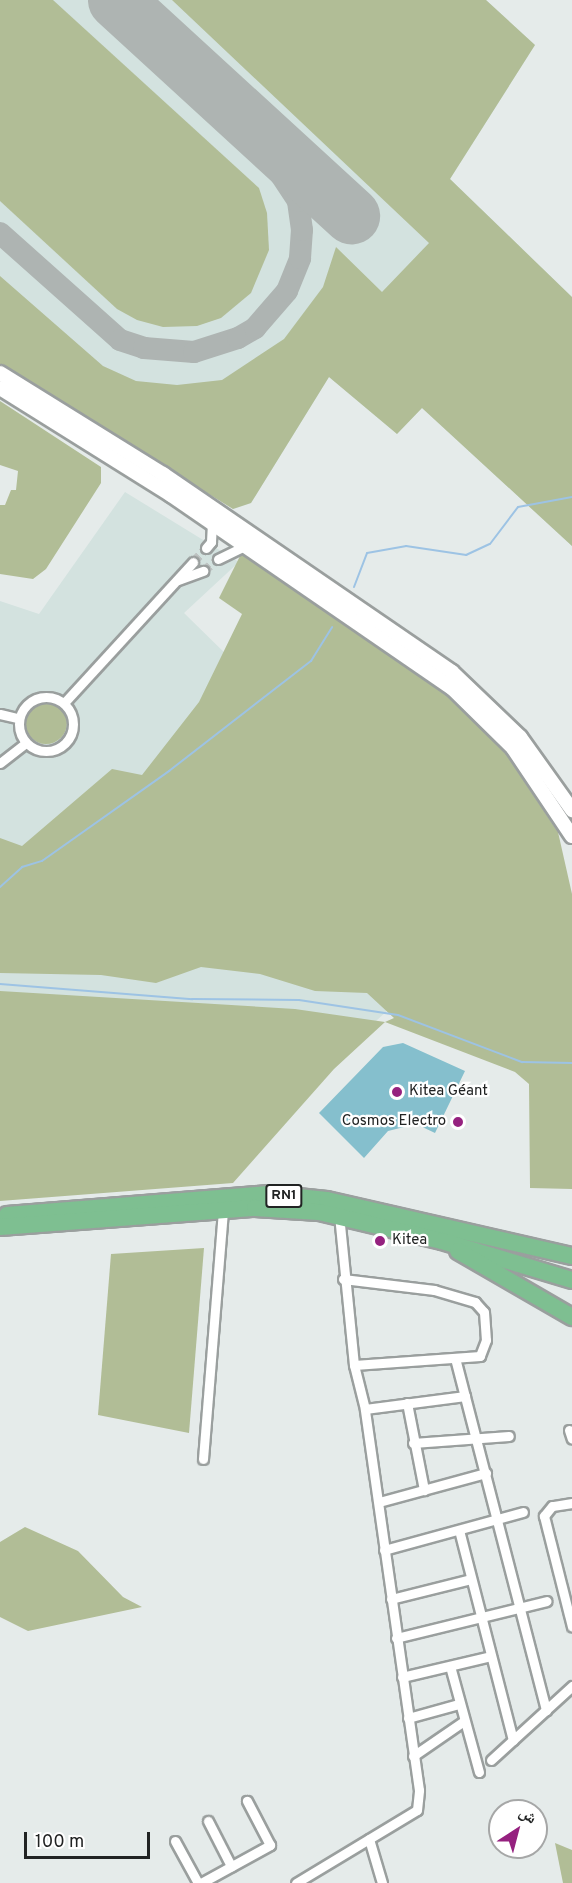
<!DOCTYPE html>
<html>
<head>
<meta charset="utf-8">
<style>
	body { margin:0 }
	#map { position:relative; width:572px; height:1883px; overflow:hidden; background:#e5ebea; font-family:Overpass,"Noto Naskh Arabic",sans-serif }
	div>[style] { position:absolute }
	.built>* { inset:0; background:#d3e2df }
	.green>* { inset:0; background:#b1bd96 }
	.round { border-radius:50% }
	.stream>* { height:2px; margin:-1px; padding:0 1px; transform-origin:1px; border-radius:1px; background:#9dc3e4 }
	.taxiway>* { height:22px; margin:-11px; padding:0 11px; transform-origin:11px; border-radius:11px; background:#aeb4b2 }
	.runway>* { height:57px; margin:-28.5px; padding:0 28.5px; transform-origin:28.5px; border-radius:28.5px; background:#aeb4b2 }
	.building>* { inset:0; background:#85bfcd }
	.street-tunnel>* { height:9px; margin-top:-4.5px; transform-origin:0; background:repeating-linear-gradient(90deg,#bec3c2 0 9px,transparent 0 13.5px) }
	.roads { filter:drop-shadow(2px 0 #9a9f9e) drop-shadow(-2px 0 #9a9f9e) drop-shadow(0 2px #9a9f9e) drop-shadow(0 -2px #9a9f9e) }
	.street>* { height:9px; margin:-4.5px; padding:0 4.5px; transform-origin:4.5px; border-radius:4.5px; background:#fff }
	.street>.ring { margin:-4.5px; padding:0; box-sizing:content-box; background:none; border:9px solid #fff; border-radius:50% }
	.secondary>* { height:14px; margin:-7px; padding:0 7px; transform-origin:7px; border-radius:7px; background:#fff }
	.highway>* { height:16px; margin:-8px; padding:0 8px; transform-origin:8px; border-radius:8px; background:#7ebf91 }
	.dots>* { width:16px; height:16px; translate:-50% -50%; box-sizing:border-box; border:3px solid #fff; border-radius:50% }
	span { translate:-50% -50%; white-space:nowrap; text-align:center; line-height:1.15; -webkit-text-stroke:4.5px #fff; paint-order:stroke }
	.shield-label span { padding:2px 4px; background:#fff; border:2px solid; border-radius:4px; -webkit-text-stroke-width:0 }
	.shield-label { font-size:14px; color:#212323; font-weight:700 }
	.poi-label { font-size:15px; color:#212323 }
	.left { translate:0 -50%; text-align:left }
	.right { translate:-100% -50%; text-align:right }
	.north { position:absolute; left:488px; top:1799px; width:60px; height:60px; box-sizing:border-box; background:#fff; border:2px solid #a6a7a7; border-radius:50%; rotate:36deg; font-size:16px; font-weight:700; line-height:24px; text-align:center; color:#212323 }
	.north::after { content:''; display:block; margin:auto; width:21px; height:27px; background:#95217f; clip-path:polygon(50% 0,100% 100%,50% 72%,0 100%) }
	.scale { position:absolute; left:24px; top:1832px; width:126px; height:27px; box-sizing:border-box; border:3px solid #212323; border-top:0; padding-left:8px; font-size:18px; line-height:21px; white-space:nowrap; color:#212323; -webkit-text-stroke:4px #fff; paint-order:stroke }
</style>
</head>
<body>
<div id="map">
	<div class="built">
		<i style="clip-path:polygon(0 0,486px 0,535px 45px,450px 179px,572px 297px,572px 546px,422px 408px,397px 434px,329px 377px,251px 503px,233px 509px,0 345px)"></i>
		<i style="clip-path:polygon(125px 492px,239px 562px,184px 613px,234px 662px,461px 943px,376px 1021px,0 1135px,0 601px,39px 614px)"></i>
	</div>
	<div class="green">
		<i style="clip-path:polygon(0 0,53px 0,259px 188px,267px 213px,269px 250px,251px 293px,221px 318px,197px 326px,163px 327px,137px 320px,117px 309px,0 201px)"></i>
		<i style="clip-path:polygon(172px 0,486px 0,535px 45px,450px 179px,572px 297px,572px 546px,422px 408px,397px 434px,329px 377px,251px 503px,233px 509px,0 365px,0 276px,103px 366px,136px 381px,177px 385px,222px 380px,284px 339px,323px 287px,336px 247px,382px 292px,429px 243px)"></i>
		<i style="clip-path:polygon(0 401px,101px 467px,101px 483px,46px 569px,33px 579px,0 574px,0 505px,5px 505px,11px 490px,16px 490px,18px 471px,0 465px)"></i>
		<i style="clip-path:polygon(241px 554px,403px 661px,458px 705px,506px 754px,558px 832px,572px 894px,572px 1189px,530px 1188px,529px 1084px,515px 1072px,385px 1022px,334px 1069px,233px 1183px,0 1201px,0 991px,295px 1009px,385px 1022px,394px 1018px,367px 993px,315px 991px,260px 974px,201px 967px,156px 983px,101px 975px,0 973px,0 838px,22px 846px,112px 769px,142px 775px,199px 702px,242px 614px,219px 598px)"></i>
		<i class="round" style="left:25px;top:702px;width:42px;height:42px"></i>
		<i style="clip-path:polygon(204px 1248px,189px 1433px,98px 1415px,111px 1254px)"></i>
		<i style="clip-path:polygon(25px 1527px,78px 1551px,123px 1597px,142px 1607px,28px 1631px,0 1617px,0 1542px)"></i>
		<i style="clip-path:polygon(555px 1843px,572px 1850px,572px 1883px,563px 1883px)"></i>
	</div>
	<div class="stream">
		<i style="left:354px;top:587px;width:36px;rotate:-69deg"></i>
		<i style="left:367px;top:553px;width:40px;rotate:-10deg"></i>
		<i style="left:406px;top:546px;width:61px;rotate:8.5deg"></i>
		<i style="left:466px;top:555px;width:26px;rotate:-25deg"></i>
		<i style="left:490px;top:544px;width:46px;rotate:-52.9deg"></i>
		<i style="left:518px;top:507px;width:55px;rotate:-10.5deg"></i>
		<i style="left:0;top:887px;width:30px;rotate:-42deg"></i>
		<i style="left:22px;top:867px;width:21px;rotate:-17deg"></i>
		<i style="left:42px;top:861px;width:156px;rotate:-35.3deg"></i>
		<i style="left:169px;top:771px;width:180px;rotate:-37.8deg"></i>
		<i style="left:311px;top:661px;width:40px;rotate:-58deg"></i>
		<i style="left:0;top:984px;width:193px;rotate:4.5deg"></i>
		<i style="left:192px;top:999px;width:107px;rotate:0.5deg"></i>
		<i style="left:299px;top:1000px;width:100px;rotate:8.6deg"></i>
		<i style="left:398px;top:1015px;width:133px;rotate:20.8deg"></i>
		<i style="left:522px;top:1062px;width:50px;rotate:1.1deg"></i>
	</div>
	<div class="taxiway">
		<i style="left:0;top:233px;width:161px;rotate:41.7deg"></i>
		<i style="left:120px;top:340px;width:25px;rotate:18deg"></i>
		<i style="left:144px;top:348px;width:50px;rotate:4.6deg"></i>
		<i style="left:194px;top:352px;width:46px;rotate:-17.7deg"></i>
		<i style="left:238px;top:338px;width:20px;rotate:-30deg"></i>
		<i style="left:255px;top:328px;width:49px;rotate:-49.1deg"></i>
		<i style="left:287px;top:291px;width:35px;rotate:-68deg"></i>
		<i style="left:300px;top:258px;width:28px;rotate:-86deg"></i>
		<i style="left:302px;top:230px;width:29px;rotate:-98deg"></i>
		<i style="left:298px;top:201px;width:102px;rotate:-123.4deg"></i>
	</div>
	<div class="runway">
		<i style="left:116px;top:0;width:319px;rotate:42.5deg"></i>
	</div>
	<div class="building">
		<i style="clip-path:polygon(403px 1043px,465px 1071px,435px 1133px,416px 1124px,388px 1131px,364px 1158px,319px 1113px,383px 1047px)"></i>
	</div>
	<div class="street-tunnel">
		<i style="left:193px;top:562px;width:19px;rotate:-47deg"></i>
		<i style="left:203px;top:571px;width:19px;rotate:-39deg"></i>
	</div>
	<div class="roads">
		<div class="street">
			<i style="left:206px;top:548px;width:8px;rotate:-50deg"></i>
			<i style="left:211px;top:542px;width:18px;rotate:-87deg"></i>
			<i style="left:218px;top:559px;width:28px;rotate:-26deg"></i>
			<i style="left:178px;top:580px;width:27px;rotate:-20deg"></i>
			<i class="ring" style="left:19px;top:697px;width:45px;height:45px"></i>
			<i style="left:64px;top:703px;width:191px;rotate:-47.5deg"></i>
			<i style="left:0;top:714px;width:18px;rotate:13deg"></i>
			<i style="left:0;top:763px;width:33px;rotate:-38deg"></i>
			<i style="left:343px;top:1279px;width:92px;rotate:6.9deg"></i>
			<i style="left:434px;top:1290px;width:43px;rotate:16.3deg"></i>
			<i style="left:475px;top:1302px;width:13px;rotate:48deg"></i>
			<i style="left:484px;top:1312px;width:28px;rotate:86deg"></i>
			<i style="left:486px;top:1340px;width:17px;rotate:111deg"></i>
			<i style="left:480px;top:1356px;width:126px;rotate:175.9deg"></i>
			<i style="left:455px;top:1358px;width:364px;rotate:75.5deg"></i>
			<i style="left:407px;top:1403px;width:89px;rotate:78.9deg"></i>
			<i style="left:365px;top:1409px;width:101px;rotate:-7.4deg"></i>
			<i style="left:569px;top:1430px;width:9px;rotate:72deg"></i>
			<i style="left:413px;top:1443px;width:96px;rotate:-4.2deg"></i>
			<i style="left:203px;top:1459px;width:250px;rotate:-85.4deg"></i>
			<i style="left:379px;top:1502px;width:111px;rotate:-15.2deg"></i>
			<i style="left:572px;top:1503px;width:20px;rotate:171deg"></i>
			<i style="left:552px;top:1506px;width:13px;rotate:129deg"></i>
			<i style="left:544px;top:1516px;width:114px;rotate:75.8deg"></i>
			<i style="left:459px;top:1530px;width:217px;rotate:75.6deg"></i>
			<i style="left:384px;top:1550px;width:144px;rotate:-15.3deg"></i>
			<i style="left:391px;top:1599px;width:82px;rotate:-14deg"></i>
			<i style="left:396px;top:1638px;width:155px;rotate:-13.8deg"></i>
			<i style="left:450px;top:1666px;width:110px;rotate:74.7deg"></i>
			<i style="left:402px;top:1677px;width:91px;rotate:-13.3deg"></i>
			<i style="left:408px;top:1718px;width:53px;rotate:-15.4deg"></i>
			<i style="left:413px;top:1756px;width:62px;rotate:-34.5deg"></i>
			<i style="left:491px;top:1760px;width:110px;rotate:-42.4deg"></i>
			<i style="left:208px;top:1821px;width:51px;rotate:62.9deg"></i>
			<i style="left:369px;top:1839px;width:46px;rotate:73.5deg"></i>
			<i style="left:175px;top:1841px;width:48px;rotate:61.3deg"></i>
			<i style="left:201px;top:1883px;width:79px;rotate:-28.8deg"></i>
			<i style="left:270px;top:1845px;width:50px;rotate:-117.6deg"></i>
			<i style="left:296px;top:1883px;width:141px;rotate:-31.1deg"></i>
			<i style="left:417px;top:1810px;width:20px;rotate:-84deg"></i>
			<i style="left:419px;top:1790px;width:385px;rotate:-98.1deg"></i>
			<i style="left:365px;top:1409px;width:45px;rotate:-104deg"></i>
			<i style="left:354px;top:1365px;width:150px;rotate:-95.7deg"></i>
		</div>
		<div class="secondary">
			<i style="left:0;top:373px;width:192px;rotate:31.8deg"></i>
			<i style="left:163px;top:474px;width:350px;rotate:34.4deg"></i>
			<i style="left:452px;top:672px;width:94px;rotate:43.7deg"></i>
			<i style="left:520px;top:737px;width:90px;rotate:54.5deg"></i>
			<i style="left:0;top:388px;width:202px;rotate:32deg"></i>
			<i style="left:171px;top:495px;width:341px;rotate:34.5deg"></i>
			<i style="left:452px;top:688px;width:86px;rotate:44.5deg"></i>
			<i style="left:513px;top:748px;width:106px;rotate:56.2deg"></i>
		</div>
		<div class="highway">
			<i style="left:7px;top:1215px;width:263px;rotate:-4.6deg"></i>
			<i style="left:269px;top:1194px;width:58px;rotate:5.9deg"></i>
			<i style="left:327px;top:1200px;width:251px;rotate:12.9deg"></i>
			<i style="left:0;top:1227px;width:256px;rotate:-4.3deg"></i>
			<i style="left:255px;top:1208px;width:64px;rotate:3.6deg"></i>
			<i style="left:319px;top:1212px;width:126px;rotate:13.3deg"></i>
			<i style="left:442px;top:1241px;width:136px;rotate:16.7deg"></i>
			<i style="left:458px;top:1251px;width:132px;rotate:30.1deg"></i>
		</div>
	</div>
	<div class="dots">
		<i style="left:397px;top:1092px;background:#95217f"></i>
		<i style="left:458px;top:1122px;background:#95217f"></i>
		<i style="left:380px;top:1241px;background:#95217f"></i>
	</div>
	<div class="shield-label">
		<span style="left:284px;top:1196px">RN1</span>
	</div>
	<div class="poi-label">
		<span class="left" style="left:409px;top:1092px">Kitea Géant</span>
		<span class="right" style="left:446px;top:1122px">Cosmos Electro</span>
		<span class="left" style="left:392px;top:1241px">Kitea</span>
	</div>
	<div class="north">ش</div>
	<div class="scale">100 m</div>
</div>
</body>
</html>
